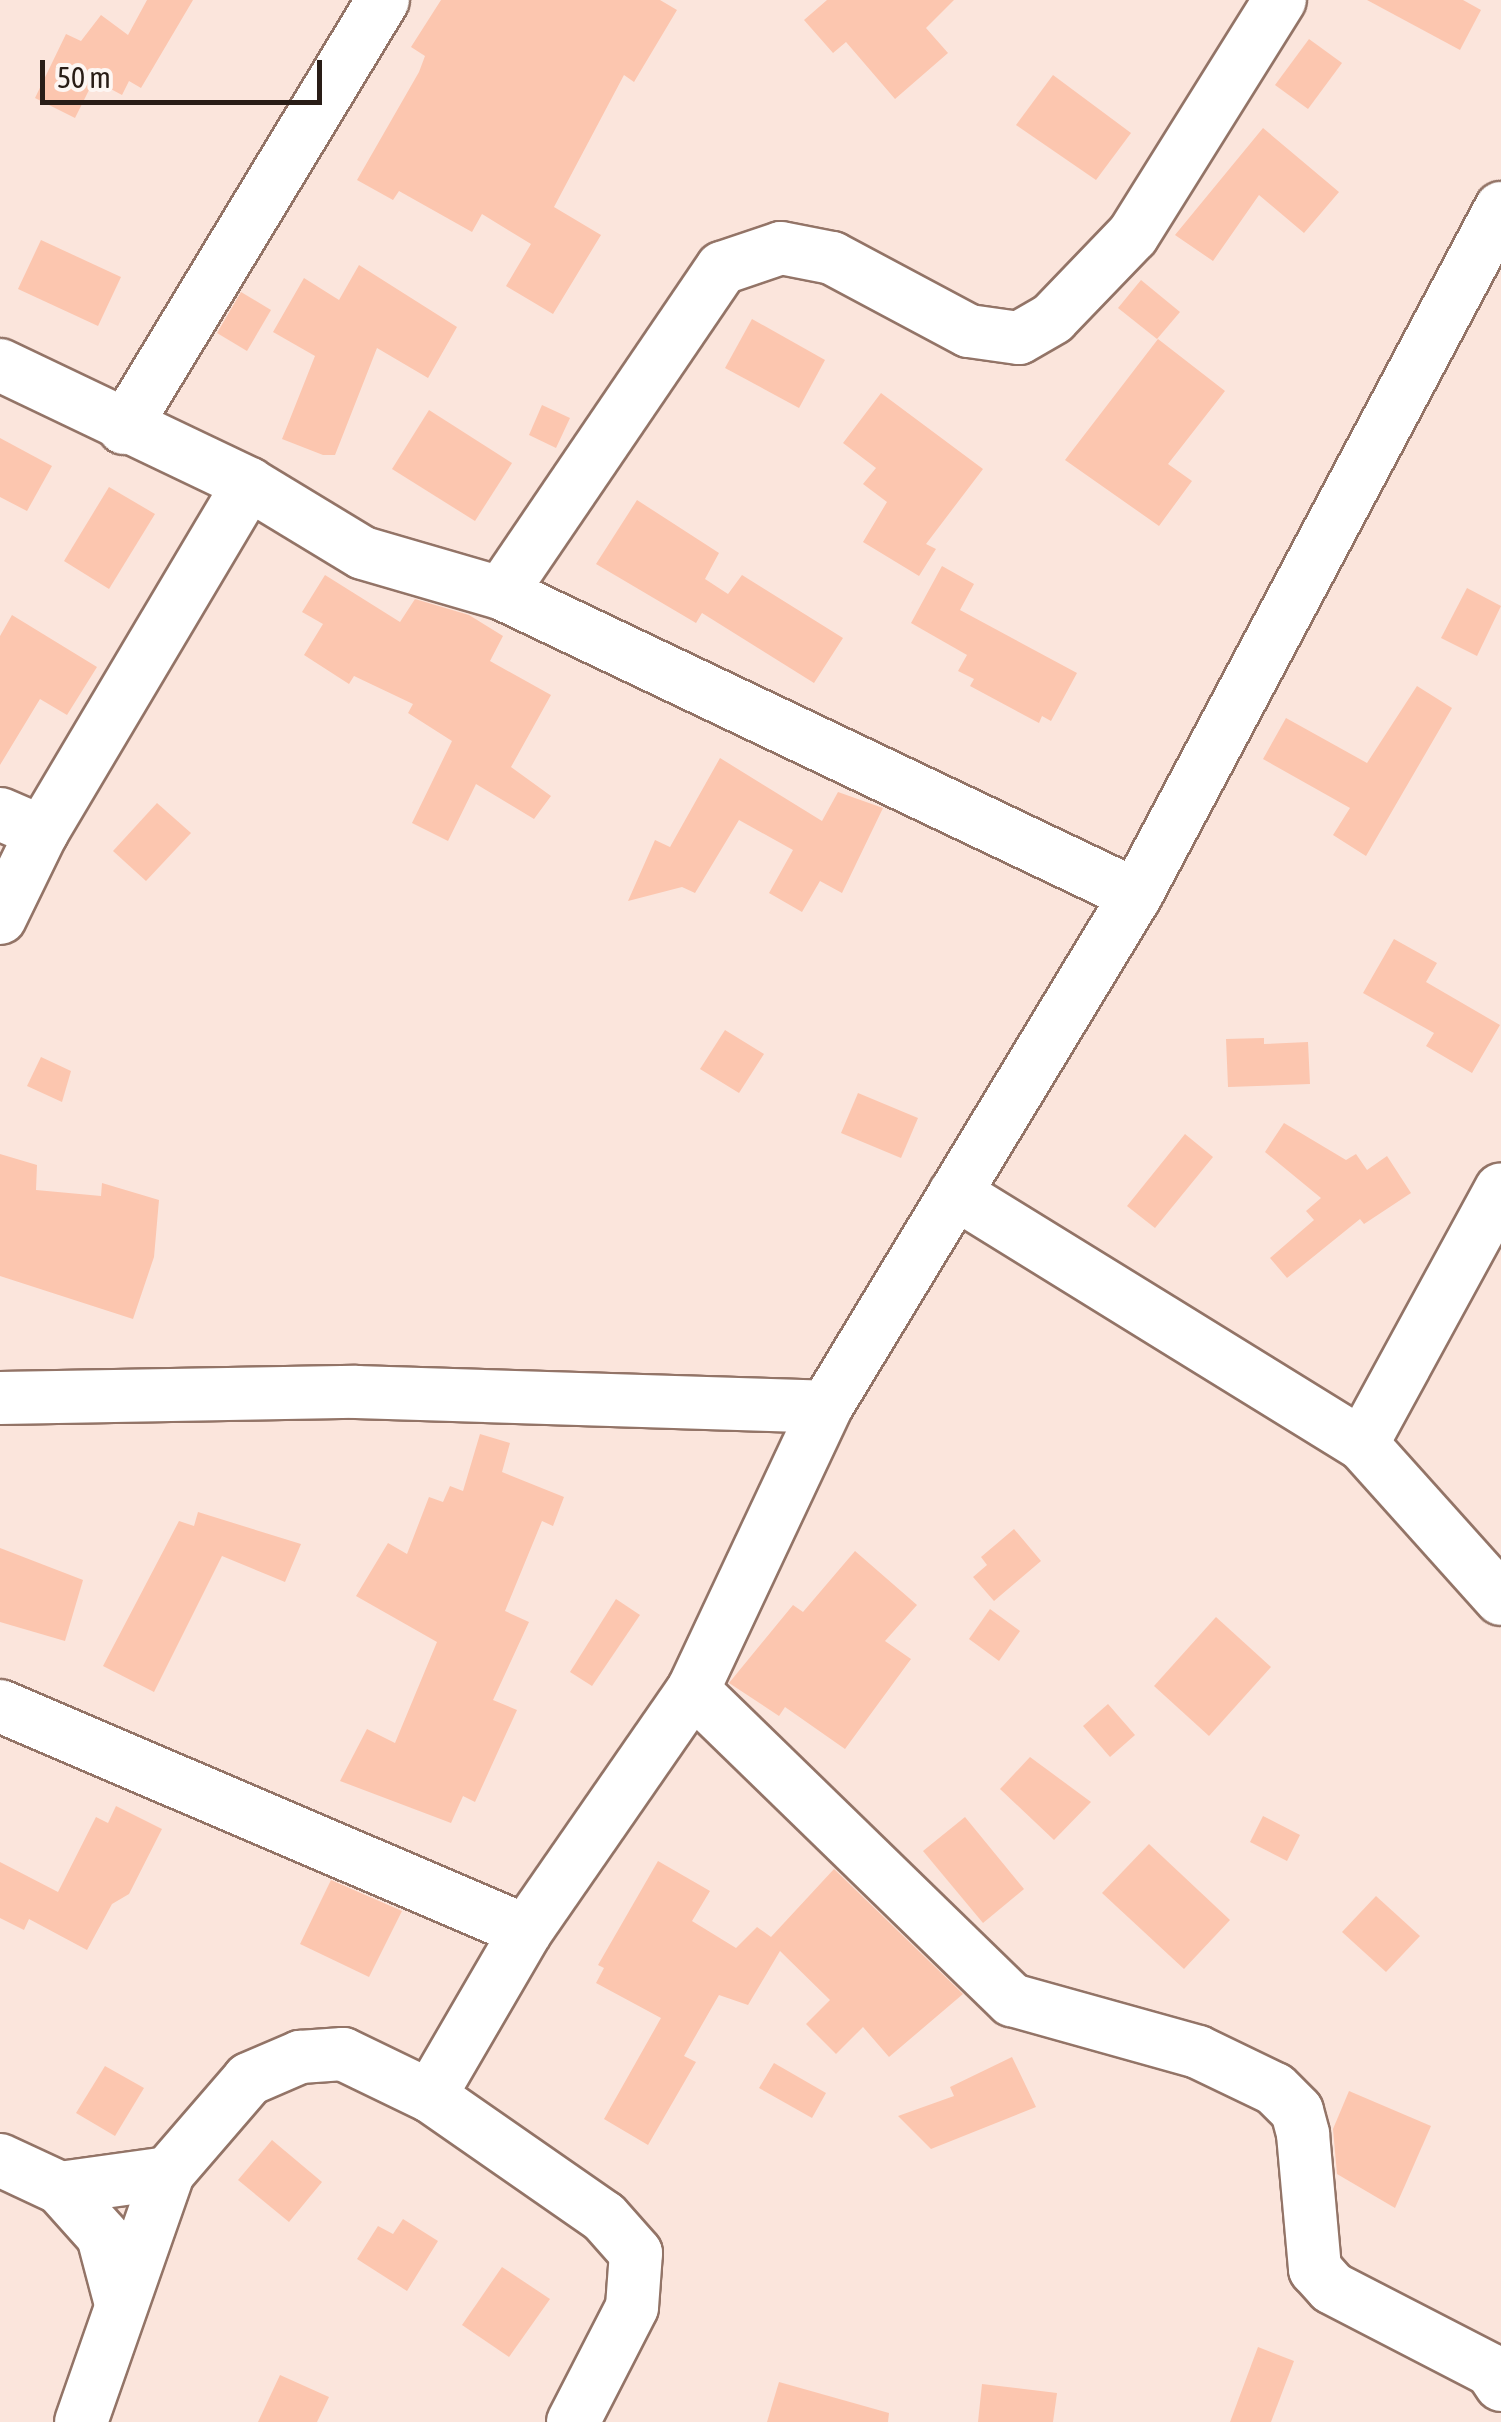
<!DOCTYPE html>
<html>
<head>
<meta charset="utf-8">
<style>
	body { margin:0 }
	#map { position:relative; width:1501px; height:2422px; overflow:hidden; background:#fbe5dc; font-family:"Asap Condensed",sans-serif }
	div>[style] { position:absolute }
	.building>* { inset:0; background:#fcc6af }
	.roads { filter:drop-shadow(2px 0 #937467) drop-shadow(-2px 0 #937467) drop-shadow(0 2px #937467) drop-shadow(0 -2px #937467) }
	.minor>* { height:52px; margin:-26px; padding:0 26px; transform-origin:26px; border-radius:26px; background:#fff }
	span { translate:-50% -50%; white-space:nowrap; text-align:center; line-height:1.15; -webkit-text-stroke:8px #fdf6f3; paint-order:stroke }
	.scale { position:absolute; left:40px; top:60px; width:282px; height:45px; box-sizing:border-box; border:5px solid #291d17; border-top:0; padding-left:12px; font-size:30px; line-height:35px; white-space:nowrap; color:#291d17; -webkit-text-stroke:8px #fdf6f3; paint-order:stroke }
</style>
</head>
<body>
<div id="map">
	<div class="building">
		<i style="clip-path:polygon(147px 0,193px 0,141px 88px,129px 81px,122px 95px,94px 80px,75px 118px,35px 98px,66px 34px,81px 41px,101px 15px,128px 35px)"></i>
		<i style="clip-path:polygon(441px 0,660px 0,677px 10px,634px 82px,624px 75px,554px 207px,601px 235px,553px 314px,506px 286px,531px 244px,482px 214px,472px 232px,399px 191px,393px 200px,357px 180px,419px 72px,425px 56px,411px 47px)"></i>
		<i style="clip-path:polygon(827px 0,954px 0,926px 28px,948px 53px,895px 99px,846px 42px,833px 53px,804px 20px)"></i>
		<i style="clip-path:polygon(1367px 0,1463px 0,1481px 10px,1460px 50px)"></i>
		<i style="clip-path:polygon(1309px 39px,1342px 63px,1308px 109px,1275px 85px)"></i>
		<i style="clip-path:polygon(1053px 75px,1131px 133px,1096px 180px,1016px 125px)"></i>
		<i style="clip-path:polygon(1263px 128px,1339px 192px,1304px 233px,1259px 195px,1213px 261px,1175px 235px)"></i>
		<i style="clip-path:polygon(41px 240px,121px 277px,98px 326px,18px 289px)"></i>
		<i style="clip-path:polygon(359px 265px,457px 327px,428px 378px,377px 348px,335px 455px,323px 455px,282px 439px,315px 356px,273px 332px,304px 278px,339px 300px)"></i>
		<i style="clip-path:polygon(1141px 280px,1180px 312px,1157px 339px,1118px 308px)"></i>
		<i style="clip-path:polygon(241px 292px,271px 310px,247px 351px,217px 333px)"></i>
		<i style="clip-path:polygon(752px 319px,825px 360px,799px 408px,725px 368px)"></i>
		<i style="clip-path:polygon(1158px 339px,1225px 391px,1168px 464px,1192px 481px,1159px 526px,1065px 460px)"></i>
		<i style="clip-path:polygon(881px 393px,983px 469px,926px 544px,936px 549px,919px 576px,863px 542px,887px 502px,863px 484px,876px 468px,843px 443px)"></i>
		<i style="clip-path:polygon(542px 405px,570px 418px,556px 448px,529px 435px)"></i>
		<i style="clip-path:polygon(429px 410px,512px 463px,475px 521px,392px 469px)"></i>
		<i style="clip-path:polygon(0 438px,52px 466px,27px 511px,0 497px)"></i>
		<i style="clip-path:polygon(109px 487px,155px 514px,109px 589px,64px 561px)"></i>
		<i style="clip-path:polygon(637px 500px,719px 553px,705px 579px,728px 594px,742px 575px,843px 638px,814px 683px,702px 613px,696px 623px,596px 564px)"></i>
		<i style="clip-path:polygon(942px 566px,974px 584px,960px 610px,1077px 673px,1051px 721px,1042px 716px,1039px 723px,970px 686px,974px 679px,958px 671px,967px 655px,911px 623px)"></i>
		<i style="clip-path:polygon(325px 575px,400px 622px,415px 599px,469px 615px,503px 636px,490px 661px,551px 695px,511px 767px,551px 796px,534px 819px,476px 784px,448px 841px,412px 823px,452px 741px,408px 713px,413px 704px,354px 676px,349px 684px,304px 655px,323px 624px,302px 612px)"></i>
		<i style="clip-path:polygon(1467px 588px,1501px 606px,1477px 656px,1441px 638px)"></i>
		<i style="clip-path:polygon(12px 615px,97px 667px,67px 715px,40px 699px,0 765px,0 636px)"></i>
		<i style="clip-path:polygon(1417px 686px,1452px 708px,1366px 856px,1333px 835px,1350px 808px,1263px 759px,1286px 718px,1367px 763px)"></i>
		<i style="clip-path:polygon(720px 758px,822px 821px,838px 792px,883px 808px,842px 893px,820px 881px,802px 912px,769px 893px,793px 850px,739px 820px,695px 893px,682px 887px,628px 901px,655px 840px,670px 847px)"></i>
		<i style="clip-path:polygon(157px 803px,191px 833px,146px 881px,113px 851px)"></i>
		<i style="clip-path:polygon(1394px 939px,1437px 963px,1426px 982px,1500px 1025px,1472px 1073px,1426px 1046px,1434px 1033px,1363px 993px)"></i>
		<i style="clip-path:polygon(725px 1030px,764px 1054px,739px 1093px,700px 1069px)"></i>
		<i style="clip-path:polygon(1264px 1038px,1264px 1044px,1308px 1042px,1310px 1084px,1228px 1087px,1226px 1039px)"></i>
		<i style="clip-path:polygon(41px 1057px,71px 1071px,62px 1102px,27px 1086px)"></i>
		<i style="clip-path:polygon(858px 1093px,918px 1118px,901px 1158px,841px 1133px)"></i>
		<i style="clip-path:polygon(1284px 1123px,1346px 1160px,1356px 1154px,1367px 1170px,1387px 1156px,1411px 1193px,1364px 1224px,1360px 1219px,1287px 1278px,1270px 1258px,1314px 1220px,1306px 1211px,1321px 1198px,1265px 1152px)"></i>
		<i style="clip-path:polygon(1185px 1134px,1213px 1157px,1155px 1228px,1127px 1206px)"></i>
		<i style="clip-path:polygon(0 1154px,37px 1165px,36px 1190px,101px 1196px,102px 1183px,159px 1200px,154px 1257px,133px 1319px,0 1276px)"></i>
		<i style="clip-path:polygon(480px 1434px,510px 1443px,502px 1472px,564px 1497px,553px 1526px,542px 1521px,505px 1611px,529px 1622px,493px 1700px,517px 1710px,475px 1802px,463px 1796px,451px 1823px,340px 1781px,367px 1729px,395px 1743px,437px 1642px,356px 1596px,388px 1543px,407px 1554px,429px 1497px,443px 1502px,450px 1486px,463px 1491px)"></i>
		<i style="clip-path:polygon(198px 1512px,301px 1544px,285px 1582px,222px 1556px,154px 1692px,103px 1666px,179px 1521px,194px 1526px)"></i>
		<i style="clip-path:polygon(1014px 1529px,1041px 1561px,994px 1601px,973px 1577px,987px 1565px,981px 1557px)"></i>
		<i style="clip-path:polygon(0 1548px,83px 1580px,65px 1641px,0 1622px)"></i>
		<i style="clip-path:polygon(855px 1551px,917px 1605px,885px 1641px,911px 1659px,845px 1749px,785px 1707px,779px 1716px,729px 1683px,793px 1605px,803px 1612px)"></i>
		<i style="clip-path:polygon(616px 1599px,640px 1615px,592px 1686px,570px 1672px)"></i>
		<i style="clip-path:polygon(990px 1609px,1020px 1631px,999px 1661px,969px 1639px)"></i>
		<i style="clip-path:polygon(1216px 1617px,1271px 1667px,1209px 1736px,1154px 1686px)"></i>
		<i style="clip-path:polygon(1108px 1704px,1135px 1735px,1110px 1757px,1083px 1726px)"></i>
		<i style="clip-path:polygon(1030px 1757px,1091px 1802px,1054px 1840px,1000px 1789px)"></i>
		<i style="clip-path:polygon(116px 1806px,162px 1829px,129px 1894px,112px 1904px,87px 1950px,29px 1919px,24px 1930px,0 1918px,0 1862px,58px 1892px,96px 1817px,108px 1823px)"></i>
		<i style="clip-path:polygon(1263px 1816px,1300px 1835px,1287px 1861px,1250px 1842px)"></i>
		<i style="clip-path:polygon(965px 1817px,1024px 1889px,983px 1923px,923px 1851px)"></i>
		<i style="clip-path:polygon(1149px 1844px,1230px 1920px,1184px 1969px,1102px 1893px)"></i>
		<i style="clip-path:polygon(658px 1861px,710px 1891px,692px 1921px,736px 1948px,757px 1927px,771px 1937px,834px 1869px,963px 1994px,889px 2057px,863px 2027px,836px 2054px,806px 2024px,830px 2000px,780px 1951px,748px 2005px,719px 1995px,684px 2056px,696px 2062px,648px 2145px,604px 2119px,661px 2018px,596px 1983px,604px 1968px,598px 1965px)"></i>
		<i style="clip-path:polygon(331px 1880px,402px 1911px,369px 1977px,300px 1944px)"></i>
		<i style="clip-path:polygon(1376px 1896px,1420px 1936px,1386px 1972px,1342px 1932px)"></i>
		<i style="clip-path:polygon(1012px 2057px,1036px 2107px,931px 2149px,898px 2116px,954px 2096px,950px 2087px)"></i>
		<i style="clip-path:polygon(774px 2063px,826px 2093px,812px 2118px,759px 2088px)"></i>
		<i style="clip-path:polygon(105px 2066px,144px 2088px,115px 2136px,76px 2113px)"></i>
		<i style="clip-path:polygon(1349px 2091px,1431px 2126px,1395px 2208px,1337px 2174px,1333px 2129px)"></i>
		<i style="clip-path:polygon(272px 2140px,322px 2182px,289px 2222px,238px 2180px)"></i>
		<i style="clip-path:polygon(403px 2219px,438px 2241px,407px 2291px,357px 2259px,378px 2226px,393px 2234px)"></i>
		<i style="clip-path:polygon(502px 2267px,550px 2299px,509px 2357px,462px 2325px)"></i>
		<i style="clip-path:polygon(1258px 2347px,1294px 2361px,1271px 2422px,1230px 2422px)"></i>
		<i style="clip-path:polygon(280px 2375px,329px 2397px,317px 2422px,258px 2422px)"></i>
		<i style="clip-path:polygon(779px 2382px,889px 2413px,888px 2422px,767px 2422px)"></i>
		<i style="clip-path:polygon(982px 2384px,1057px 2393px,1053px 2422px,978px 2422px)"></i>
	</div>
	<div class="roads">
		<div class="minor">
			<i style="left:0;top:365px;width:276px;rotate:25.5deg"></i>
			<i style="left:249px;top:484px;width:133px;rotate:31.2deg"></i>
			<i style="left:363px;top:553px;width:144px;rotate:16.2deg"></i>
			<i style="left:501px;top:593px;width:703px;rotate:25.44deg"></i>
			<i style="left:124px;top:428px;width:500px;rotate:-58.82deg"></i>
			<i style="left:501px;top:593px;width:393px;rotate:-55.8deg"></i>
			<i style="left:722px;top:268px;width:62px;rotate:-18.7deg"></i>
			<i style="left:781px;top:248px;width:52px;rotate:11.1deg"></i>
			<i style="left:832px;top:258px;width:155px;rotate:28.1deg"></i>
			<i style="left:969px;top:331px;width:50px;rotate:8deg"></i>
			<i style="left:1019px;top:338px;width:39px;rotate:-30deg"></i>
			<i style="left:1053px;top:318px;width:115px;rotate:-46.1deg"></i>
			<i style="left:1133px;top:235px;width:277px;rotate:-58deg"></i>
			<i style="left:0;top:814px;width:46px;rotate:23.2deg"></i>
			<i style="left:0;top:918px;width:96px;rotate:-64deg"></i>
			<i style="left:42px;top:832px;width:405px;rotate:-59.3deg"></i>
			<i style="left:955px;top:1193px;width:478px;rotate:31.7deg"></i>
			<i style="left:1362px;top:1444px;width:290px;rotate:-61.4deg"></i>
			<i style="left:0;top:1398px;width:356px;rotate:-1deg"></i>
			<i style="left:356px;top:1392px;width:470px;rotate:1.8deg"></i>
			<i style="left:1362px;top:1444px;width:208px;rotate:48.1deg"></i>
			<i style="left:693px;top:1690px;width:445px;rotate:44.2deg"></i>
			<i style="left:1012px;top:2000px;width:193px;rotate:15.6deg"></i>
			<i style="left:1198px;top:2052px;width:85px;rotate:25.7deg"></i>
			<i style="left:1275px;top:2089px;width:31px;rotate:45deg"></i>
			<i style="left:1297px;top:2111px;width:24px;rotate:75deg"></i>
			<i style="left:1303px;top:2134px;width:136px;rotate:84.9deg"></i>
			<i style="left:1315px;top:2269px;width:25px;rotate:48deg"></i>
			<i style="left:1332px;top:2288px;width:179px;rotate:27.3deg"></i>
			<i style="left:1491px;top:2370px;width:18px;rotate:56deg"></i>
			<i style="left:0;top:1706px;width:572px;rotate:23.16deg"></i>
			<i style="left:0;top:2160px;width:66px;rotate:25deg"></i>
			<i style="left:60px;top:2188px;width:64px;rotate:48.1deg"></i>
			<i style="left:103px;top:2236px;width:70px;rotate:75.2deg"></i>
			<i style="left:60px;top:2188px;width:109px;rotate:-7.9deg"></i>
			<i style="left:81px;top:2422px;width:264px;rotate:-70.7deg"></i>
			<i style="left:168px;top:2173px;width:124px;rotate:-49.2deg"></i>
			<i style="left:249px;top:2079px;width:56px;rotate:-23.3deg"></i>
			<i style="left:300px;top:2057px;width:43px;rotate:-4deg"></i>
			<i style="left:343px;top:2054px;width:97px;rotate:25.8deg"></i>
			<i style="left:573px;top:2422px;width:129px;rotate:-62.8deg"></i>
			<i style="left:632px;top:2307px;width:54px;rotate:-85.8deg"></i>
			<i style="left:636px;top:2253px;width:48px;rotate:-131.6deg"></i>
			<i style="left:604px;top:2217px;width:212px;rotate:-145.2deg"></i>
			<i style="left:430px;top:2096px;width:191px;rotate:-59.8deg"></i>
			<i style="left:526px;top:1931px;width:293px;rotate:-55.3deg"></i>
			<i style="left:693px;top:1690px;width:313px;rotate:-64.8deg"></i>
			<i style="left:826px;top:1407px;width:599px;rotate:-58.81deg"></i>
			<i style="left:1136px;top:895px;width:778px;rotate:-62.02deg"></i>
		</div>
	</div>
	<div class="scale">50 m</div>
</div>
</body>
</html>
